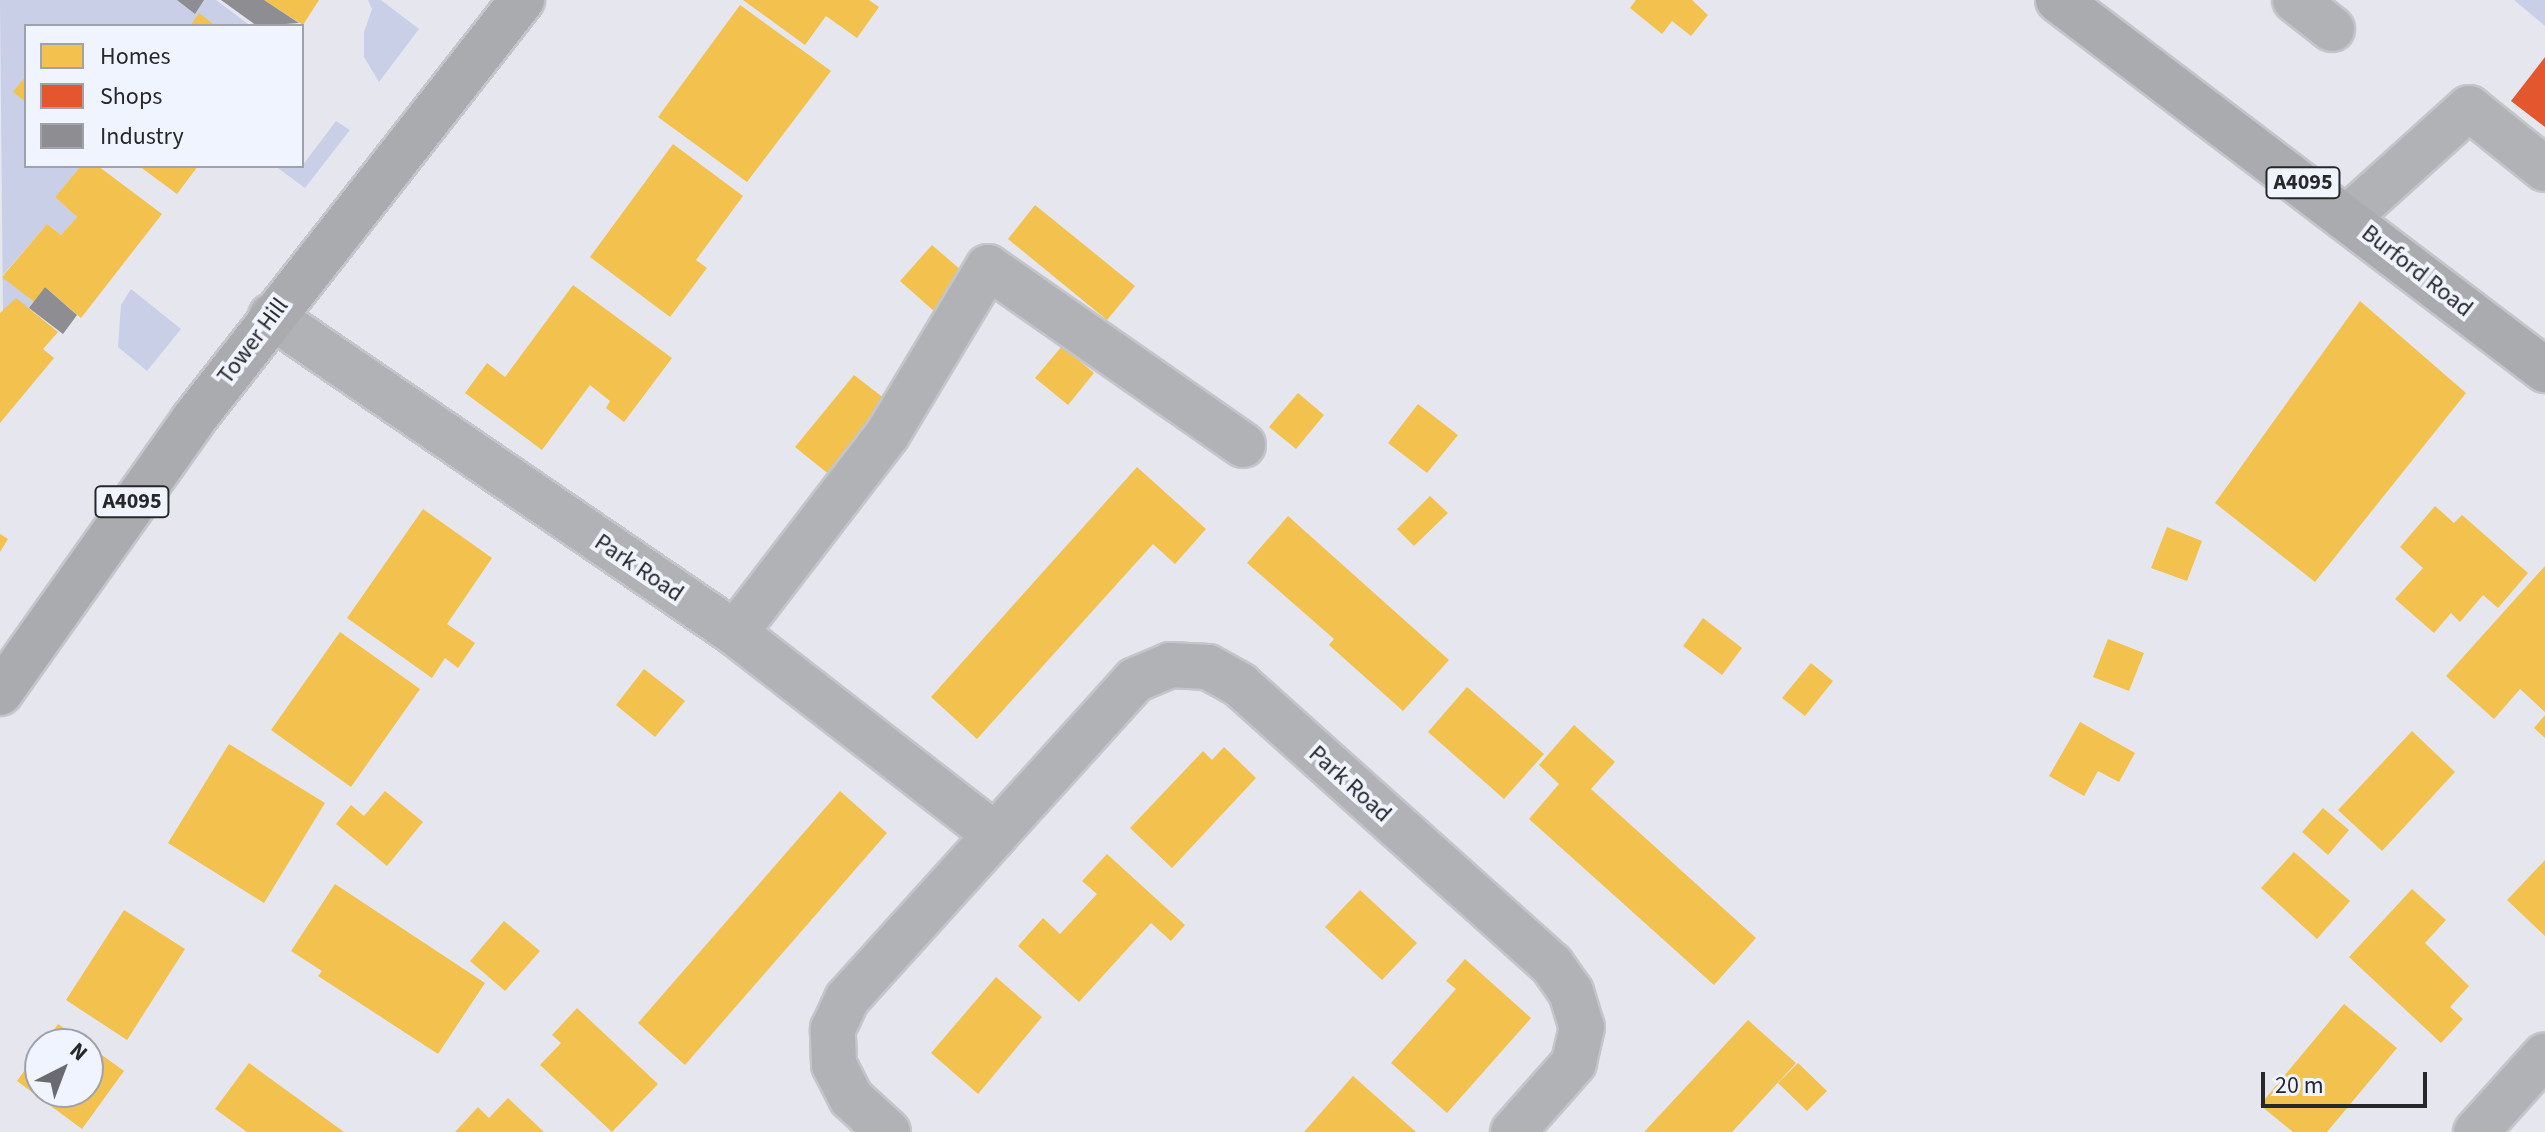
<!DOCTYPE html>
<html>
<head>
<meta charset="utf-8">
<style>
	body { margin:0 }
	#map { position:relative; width:2545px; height:1132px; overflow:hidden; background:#e6e7ee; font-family:"Source Sans 3",sans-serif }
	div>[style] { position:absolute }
	.green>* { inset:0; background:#c8cfe6 }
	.homes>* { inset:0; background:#f2c14e }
	.shops>* { inset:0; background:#e4572e }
	.industry>* { inset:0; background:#8d8d92 }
	.roads { filter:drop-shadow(2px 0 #c4c5ca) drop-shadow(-2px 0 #c4c5ca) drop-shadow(0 2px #c4c5ca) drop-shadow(0 -2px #c4c5ca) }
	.minor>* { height:44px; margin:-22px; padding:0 22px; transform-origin:22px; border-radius:22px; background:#b1b2b5 }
	.major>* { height:44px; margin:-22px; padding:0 22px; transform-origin:22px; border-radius:22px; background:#aaabae }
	span { translate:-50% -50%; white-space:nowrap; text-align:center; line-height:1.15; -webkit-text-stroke:8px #f0f4ff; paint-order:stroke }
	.shield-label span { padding:2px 6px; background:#f0f4ff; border:2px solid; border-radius:6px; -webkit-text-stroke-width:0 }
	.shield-label { font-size:22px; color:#27282c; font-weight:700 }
	.street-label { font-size:24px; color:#27282c }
	.legend { position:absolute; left:24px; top:24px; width:280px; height:144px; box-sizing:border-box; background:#f0f4ff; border:2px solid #a0a2ab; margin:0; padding:10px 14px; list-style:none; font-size:24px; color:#27282c }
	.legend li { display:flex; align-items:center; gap:16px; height:40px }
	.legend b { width:40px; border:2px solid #a0a2ab }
	.north { position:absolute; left:24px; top:1028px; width:80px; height:80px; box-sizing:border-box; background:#f0f4ff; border:2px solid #a0a2ab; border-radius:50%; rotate:42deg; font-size:22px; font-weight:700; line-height:32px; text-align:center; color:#27282c }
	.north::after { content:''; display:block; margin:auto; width:28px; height:36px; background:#6a6b70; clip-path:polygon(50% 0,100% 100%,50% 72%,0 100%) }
	.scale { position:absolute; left:2261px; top:1072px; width:166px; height:36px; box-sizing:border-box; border:4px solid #27282c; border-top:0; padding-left:10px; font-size:24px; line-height:28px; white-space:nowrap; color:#27282c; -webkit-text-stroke:6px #f0f4ff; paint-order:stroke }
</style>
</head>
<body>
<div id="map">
	<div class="green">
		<i style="clip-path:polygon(0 0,216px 0,251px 26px,216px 26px,199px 14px,190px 26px,26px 26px,26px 166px,81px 166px,55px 197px,77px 217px,61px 235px,47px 224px,2px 276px,34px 302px,29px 308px,3px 315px)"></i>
		<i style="clip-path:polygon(368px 0,381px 0,419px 29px,379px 82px,364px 57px,364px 32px,372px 9px)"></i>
		<i style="clip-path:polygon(2514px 0,2545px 0,2545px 26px)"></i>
		<i style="clip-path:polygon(336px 121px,350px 130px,305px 188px,275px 166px,302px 166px)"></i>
		<i style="clip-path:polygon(131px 289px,181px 329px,147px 371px,118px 347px,121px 305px)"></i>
	</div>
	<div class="homes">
		<i style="clip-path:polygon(264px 0,319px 0,303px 25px)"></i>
		<i style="clip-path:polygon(743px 0,869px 0,879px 7px,857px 38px,826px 16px,805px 45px)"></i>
		<i style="clip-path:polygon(1636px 0,1692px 0,1708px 15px,1691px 36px,1672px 21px,1662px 34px,1630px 8px)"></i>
		<i style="clip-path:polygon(740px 5px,831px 71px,747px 182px,658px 117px)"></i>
		<i style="clip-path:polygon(199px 13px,216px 26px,190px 26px)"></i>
		<i style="clip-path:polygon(26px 76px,26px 102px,13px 92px)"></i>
		<i style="clip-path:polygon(673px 144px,743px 196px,696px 260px,707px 268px,670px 317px,590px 257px)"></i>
		<i style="clip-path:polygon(81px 166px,98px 166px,162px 214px,81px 318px,45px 287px,34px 302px,2px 277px,47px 224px,61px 235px,77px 217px,55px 197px)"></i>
		<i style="clip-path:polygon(139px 166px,198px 166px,177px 194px)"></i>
		<i style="clip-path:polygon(1035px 205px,1135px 286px,1107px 320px,1008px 239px)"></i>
		<i style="clip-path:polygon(932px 245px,976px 283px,944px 320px,900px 281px)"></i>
		<i style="clip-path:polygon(573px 285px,672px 358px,624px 422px,606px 408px,610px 401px,590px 385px,542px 450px,465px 393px,487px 363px,505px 377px)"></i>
		<i style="clip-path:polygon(16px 298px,58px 332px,43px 349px,54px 358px,0 423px,0 313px)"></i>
		<i style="clip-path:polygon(2360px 301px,2466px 393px,2315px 582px,2215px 503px)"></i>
		<i style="clip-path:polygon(1062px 346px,1094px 373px,1068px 405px,1035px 378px)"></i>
		<i style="clip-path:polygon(854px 375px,894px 406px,836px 480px,795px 447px)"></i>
		<i style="clip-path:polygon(1298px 393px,1324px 415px,1296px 449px,1269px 427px)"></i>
		<i style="clip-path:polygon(1418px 404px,1458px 435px,1427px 473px,1388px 443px)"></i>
		<i style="clip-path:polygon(1137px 467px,1206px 529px,1175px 564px,1153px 544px,977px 739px,931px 697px)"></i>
		<i style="clip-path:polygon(1430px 496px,1448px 513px,1414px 546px,1397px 529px)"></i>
		<i style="clip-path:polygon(2435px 506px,2454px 523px,2462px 515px,2528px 573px,2498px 608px,2483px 595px,2460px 622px,2451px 613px,2434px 633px,2395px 599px,2423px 568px,2400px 547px)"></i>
		<i style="clip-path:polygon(423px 509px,492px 558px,447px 624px,475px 643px,458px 668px,445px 658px,432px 678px,347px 618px)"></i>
		<i style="clip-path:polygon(1288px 516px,1449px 660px,1403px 711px,1329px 645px,1334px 639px,1247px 563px)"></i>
		<i style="clip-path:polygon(2167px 527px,2202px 541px,2187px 581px,2151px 568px)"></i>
		<i style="clip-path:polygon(0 534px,8px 539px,0 552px)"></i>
		<i style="clip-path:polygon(2545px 566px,2545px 712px,2520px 689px,2494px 719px,2446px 676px)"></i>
		<i style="clip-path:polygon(1703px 618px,1742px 648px,1722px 675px,1683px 646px)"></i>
		<i style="clip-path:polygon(340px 632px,420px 689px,351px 787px,271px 730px)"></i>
		<i style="clip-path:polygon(2108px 639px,2144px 653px,2129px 691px,2093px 677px)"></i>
		<i style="clip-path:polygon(1811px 663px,1833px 681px,1805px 716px,1782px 698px)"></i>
		<i style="clip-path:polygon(644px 669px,685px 701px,655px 737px,616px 705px)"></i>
		<i style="clip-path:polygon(1467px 687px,1544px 754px,1504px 799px,1428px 732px)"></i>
		<i style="clip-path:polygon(2545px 715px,2545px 738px,2534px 728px)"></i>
		<i style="clip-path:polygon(2080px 722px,2135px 753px,2119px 782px,2098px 771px,2084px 796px,2049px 776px)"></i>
		<i style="clip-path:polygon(1574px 725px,1615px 762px,1591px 789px,1756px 938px,1714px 985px,1529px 819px,1559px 784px,1539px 765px)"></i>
		<i style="clip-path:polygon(2412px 731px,2455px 772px,2382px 851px,2338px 810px)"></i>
		<i style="clip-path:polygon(229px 744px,325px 803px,264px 903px,168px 843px)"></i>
		<i style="clip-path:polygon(1224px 747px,1256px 778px,1172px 868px,1130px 828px,1203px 751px,1212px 760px)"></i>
		<i style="clip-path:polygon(385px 791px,423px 822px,387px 866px,336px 824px,351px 805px,364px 816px)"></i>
		<i style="clip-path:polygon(840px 791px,887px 833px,685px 1065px,638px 1023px)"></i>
		<i style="clip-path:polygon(2323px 808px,2349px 830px,2328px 855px,2302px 832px)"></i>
		<i style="clip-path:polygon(2294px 852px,2350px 901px,2317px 939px,2261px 888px)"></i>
		<i style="clip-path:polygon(1107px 854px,1185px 925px,1171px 941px,1151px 923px,1079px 1002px,1018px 946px,1043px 918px,1060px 934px,1097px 894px,1082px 881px)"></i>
		<i style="clip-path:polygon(2545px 860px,2545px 936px,2507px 900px)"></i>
		<i style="clip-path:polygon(335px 884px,485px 983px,438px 1054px,318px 976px,322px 971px,291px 951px)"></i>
		<i style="clip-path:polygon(2412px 889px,2446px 920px,2425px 943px,2469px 986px,2450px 1007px,2463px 1019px,2441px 1043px,2349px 957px)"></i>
		<i style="clip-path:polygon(1360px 890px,1417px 943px,1382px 980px,1325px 927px)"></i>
		<i style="clip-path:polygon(124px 910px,185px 949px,127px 1040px,66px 1000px)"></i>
		<i style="clip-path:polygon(504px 921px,540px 951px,505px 991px,470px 961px)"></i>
		<i style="clip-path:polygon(1465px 959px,1531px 1018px,1447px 1113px,1391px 1063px,1456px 989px,1446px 981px)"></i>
		<i style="clip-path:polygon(996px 977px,1042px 1017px,978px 1094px,931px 1053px)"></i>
		<i style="clip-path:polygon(2344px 1004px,2397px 1048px,2327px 1132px,2293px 1132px,2260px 1105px)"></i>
		<i style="clip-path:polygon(577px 1008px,658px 1084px,612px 1132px,540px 1065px,561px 1043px,552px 1035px)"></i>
		<i style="clip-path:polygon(1748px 1020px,1796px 1063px,1732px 1132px,1644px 1132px)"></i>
		<i style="clip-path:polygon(58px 1024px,87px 1044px,44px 1044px)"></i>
		<i style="clip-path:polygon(88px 1045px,124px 1071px,82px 1129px,17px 1081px,40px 1049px,40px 1092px,88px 1092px)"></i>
		<i style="clip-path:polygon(249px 1063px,344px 1132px,247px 1132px,215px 1109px)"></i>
		<i style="clip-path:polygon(1798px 1063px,1827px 1091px,1807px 1111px,1778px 1083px)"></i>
		<i style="clip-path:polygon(1353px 1076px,1416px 1132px,1304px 1132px)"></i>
		<i style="clip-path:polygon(508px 1098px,544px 1132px,455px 1132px,478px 1107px,489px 1118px)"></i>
	</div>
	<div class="shops">
		<i style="clip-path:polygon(2545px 57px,2545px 127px,2511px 101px)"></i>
	</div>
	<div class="industry">
		<i style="clip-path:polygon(177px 0,204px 0,195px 14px)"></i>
		<i style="clip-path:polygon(221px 0,264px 0,299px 23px,257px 26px)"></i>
		<i style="clip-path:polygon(45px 287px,77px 315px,63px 334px,29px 308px)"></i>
	</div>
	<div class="roads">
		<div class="minor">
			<i style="left:2295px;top:0;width:47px;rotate:38.1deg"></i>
			<i style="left:2348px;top:217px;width:163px;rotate:-42deg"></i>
			<i style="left:2469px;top:108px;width:97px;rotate:38.8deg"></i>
			<i style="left:271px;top:316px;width:562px;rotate:34.34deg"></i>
			<i style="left:735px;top:633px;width:329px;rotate:37.8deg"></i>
			<i style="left:995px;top:835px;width:209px;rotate:-47.9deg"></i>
			<i style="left:1135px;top:680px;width:38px;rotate:-23deg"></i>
			<i style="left:1170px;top:665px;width:38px;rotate:3deg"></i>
			<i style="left:1208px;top:667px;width:37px;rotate:29deg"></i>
			<i style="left:1240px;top:685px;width:419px;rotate:41.9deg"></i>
			<i style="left:1552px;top:965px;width:33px;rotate:55deg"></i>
			<i style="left:1571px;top:992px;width:37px;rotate:73deg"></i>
			<i style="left:1582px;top:1027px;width:37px;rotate:103deg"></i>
			<i style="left:1574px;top:1063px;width:92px;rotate:131.5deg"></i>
			<i style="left:735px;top:633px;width:250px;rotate:-52.5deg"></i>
			<i style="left:887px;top:435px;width:196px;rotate:-59deg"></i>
			<i style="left:988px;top:267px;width:311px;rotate:34.9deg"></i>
			<i style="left:888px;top:1132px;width:50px;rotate:-137.4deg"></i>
			<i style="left:851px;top:1098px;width:37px;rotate:-117deg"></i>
			<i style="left:834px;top:1065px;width:36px;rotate:-92deg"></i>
			<i style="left:833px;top:1029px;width:33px;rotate:-65deg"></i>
			<i style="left:847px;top:999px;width:221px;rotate:-47.9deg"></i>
			<i style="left:2476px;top:1132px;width:103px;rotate:-48.1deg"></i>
		</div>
		<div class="major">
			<i style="left:2058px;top:0;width:612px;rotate:37.23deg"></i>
			<i style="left:0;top:693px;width:334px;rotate:-54.7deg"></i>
			<i style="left:193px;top:420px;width:534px;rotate:-51.93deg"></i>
		</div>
	</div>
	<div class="shield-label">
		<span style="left:2303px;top:183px">A4095</span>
		<span style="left:132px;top:502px">A4095</span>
	</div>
	<div class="street-label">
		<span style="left:2417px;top:271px;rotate:38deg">Burford Road</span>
		<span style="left:253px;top:341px;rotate:-53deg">Tower Hill</span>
		<span style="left:639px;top:568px;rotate:34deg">Park Road</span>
		<span style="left:1350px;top:784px;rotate:42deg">Park Road</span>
	</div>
	<ul class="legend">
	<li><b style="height:22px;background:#f2c14e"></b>Homes</li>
	<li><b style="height:22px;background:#e4572e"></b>Shops</li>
	<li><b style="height:22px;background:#8d8d92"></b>Industry</li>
	</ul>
	<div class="north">N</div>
	<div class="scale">20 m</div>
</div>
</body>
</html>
